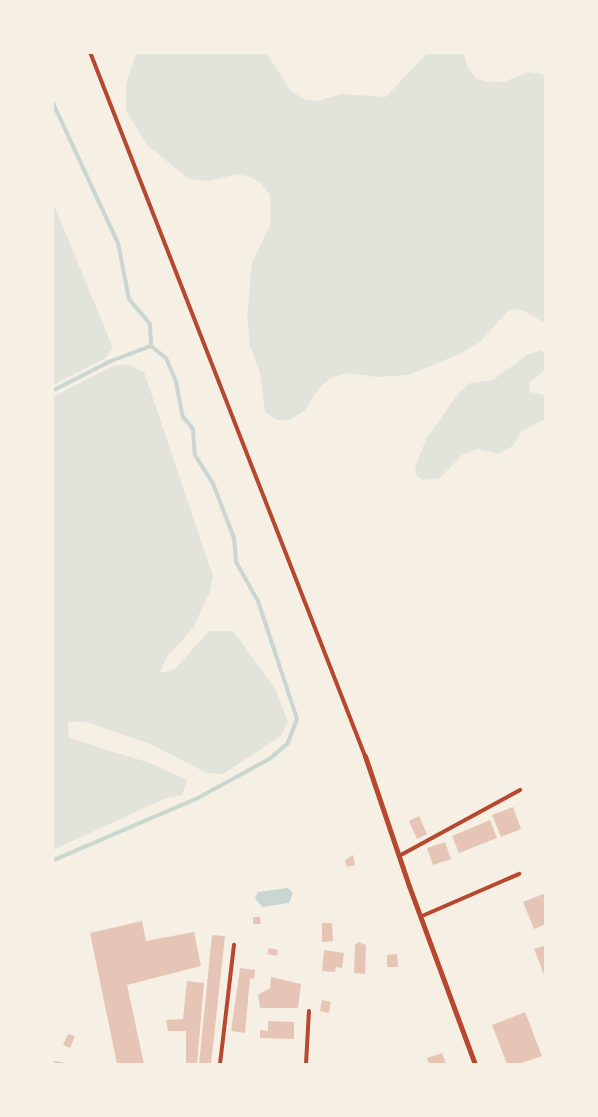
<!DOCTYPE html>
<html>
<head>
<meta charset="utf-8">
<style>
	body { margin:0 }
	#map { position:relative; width:598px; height:1117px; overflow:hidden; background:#f6efe4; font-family:Mulish,sans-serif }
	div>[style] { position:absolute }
	.green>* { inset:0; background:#e2e4dc }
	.water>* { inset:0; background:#c9d6d2 }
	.stream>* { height:4px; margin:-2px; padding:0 2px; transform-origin:2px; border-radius:2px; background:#c9d6d2 }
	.building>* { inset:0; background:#e6c5b7 }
	.service>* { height:4px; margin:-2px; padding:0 2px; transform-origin:2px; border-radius:2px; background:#b5482f }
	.minor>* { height:5px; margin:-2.5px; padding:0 2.5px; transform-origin:2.5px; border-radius:2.5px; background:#b5482f }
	span { translate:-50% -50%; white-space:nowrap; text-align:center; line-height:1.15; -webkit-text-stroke:5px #f6efe4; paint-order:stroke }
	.frame { position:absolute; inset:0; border:54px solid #f6efe4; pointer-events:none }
</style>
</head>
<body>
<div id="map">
	<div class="green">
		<i style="clip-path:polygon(136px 53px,266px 53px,291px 91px,304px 99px,317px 101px,342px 94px,386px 97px,427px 53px,464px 53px,468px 68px,477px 79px,491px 82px,504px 82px,528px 72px,542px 74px,546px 78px,545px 323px,522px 310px,510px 309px,480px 342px,457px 355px,408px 375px,377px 377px,346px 373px,331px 378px,321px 386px,305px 410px,290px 420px,276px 420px,265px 412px,260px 373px,250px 346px,247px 317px,252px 263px,271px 223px,270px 195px,261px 183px,250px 177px,237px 174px,210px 181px,189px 179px,148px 146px,126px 111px,126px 84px)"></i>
		<i style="clip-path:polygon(52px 200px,113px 348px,104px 359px,53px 385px)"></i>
		<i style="clip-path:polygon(541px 350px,545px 353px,545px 370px,529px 383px,530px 392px,545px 395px,545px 419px,521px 432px,513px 446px,499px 454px,477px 449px,462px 455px,440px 478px,423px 480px,417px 476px,415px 468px,426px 439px,458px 394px,470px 383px,493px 380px,527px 355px)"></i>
		<i style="clip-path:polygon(127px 364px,144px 372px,213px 576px,210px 592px,193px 628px,166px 658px,160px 673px,175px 669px,209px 631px,233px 631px,275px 688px,288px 722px,281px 736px,223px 774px,207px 773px,150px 744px,87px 722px,68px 722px,69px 738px,150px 763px,187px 780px,182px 795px,166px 798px,53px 850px,53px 397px,113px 366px)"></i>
	</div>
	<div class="water">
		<i style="clip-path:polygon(288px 888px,293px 893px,289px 903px,262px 907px,255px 898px,258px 892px)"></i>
	</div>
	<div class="stream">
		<i style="left:52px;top:101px;width:157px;rotate:65.1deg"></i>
		<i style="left:118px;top:243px;width:57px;rotate:78.9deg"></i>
		<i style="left:129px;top:299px;width:33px;rotate:50deg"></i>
		<i style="left:150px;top:324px;width:22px;rotate:87deg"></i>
		<i style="left:151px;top:346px;width:19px;rotate:39deg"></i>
		<i style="left:166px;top:358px;width:26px;rotate:67deg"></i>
		<i style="left:176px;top:382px;width:36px;rotate:79deg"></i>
		<i style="left:183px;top:417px;width:16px;rotate:50deg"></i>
		<i style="left:193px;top:429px;width:26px;rotate:86deg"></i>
		<i style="left:195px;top:455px;width:36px;rotate:58deg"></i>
		<i style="left:214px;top:486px;width:56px;rotate:69deg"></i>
		<i style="left:234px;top:538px;width:24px;rotate:85deg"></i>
		<i style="left:236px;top:562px;width:45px;rotate:60.6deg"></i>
		<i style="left:258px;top:601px;width:124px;rotate:71.7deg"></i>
		<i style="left:297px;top:719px;width:26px;rotate:111deg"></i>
		<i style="left:288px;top:743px;width:23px;rotate:139deg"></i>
		<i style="left:271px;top:758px;width:83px;rotate:151.3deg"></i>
		<i style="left:198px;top:798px;width:159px;rotate:156.7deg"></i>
		<i style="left:52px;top:391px;width:66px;rotate:-27deg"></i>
		<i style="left:111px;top:361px;width:43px;rotate:-20.6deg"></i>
	</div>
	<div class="building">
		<i style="clip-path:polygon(513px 807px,521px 829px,501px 837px,492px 815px)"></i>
		<i style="clip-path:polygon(419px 816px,427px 834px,417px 839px,409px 821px)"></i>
		<i style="clip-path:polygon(490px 820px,497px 838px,459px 853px,452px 836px)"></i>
		<i style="clip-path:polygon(445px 842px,451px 859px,433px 865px,427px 848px)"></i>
		<i style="clip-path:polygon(353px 855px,355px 865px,347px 867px,345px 860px)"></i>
		<i style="clip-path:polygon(546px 893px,546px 924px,534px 929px,523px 902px)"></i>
		<i style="clip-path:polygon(253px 917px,260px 917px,261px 924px,253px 924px)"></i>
		<i style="clip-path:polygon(142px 921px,146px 941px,194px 932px,201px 966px,127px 985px,144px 1064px,117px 1064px,90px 933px)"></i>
		<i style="clip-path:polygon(322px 923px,332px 923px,333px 941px,322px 942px)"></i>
		<i style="clip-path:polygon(212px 935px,225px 936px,211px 1064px,199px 1064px)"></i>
		<i style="clip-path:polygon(358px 942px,366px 945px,365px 974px,354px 973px,355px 945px)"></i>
		<i style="clip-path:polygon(546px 945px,546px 977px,545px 977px,534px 949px)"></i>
		<i style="clip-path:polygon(269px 948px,278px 950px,277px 956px,267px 954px)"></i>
		<i style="clip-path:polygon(324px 950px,344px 953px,342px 968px,336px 967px,335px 972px,322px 971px)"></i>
		<i style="clip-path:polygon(397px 954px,398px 967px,387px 967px,387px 955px)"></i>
		<i style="clip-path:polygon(240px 968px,255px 970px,254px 979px,250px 978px,245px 1033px,231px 1031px)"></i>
		<i style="clip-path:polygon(271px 977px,301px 984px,298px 1008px,260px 1008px,258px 995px,270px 988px)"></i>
		<i style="clip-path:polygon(187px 981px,204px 983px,197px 1064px,186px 1064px,186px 1031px,168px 1031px,166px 1020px,183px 1019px)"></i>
		<i style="clip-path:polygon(322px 1000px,331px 1002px,329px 1013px,320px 1011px)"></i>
		<i style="clip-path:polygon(525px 1012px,542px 1056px,519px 1064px,507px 1064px,492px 1025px)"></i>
		<i style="clip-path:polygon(268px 1021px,294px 1022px,294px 1039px,260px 1038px,260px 1030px,268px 1031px)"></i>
		<i style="clip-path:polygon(68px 1034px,75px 1036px,70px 1048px,63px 1045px)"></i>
		<i style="clip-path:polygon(442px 1053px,446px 1064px,429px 1064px,427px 1058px)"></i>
		<i style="clip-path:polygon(52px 1061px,63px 1062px,63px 1064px,52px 1064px)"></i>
	</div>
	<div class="service">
		<i style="left:90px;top:52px;width:756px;rotate:68.66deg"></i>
		<i style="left:399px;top:856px;width:138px;rotate:-28.6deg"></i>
		<i style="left:422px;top:916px;width:106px;rotate:-23.4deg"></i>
		<i style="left:220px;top:1064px;width:120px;rotate:-83.3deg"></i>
		<i style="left:306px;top:1064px;width:53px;rotate:-86.8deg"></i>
	</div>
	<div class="minor">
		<i style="left:365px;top:756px;width:137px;rotate:71.3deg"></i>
		<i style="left:409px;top:886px;width:190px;rotate:69.7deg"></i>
	</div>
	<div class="frame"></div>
</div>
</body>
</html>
